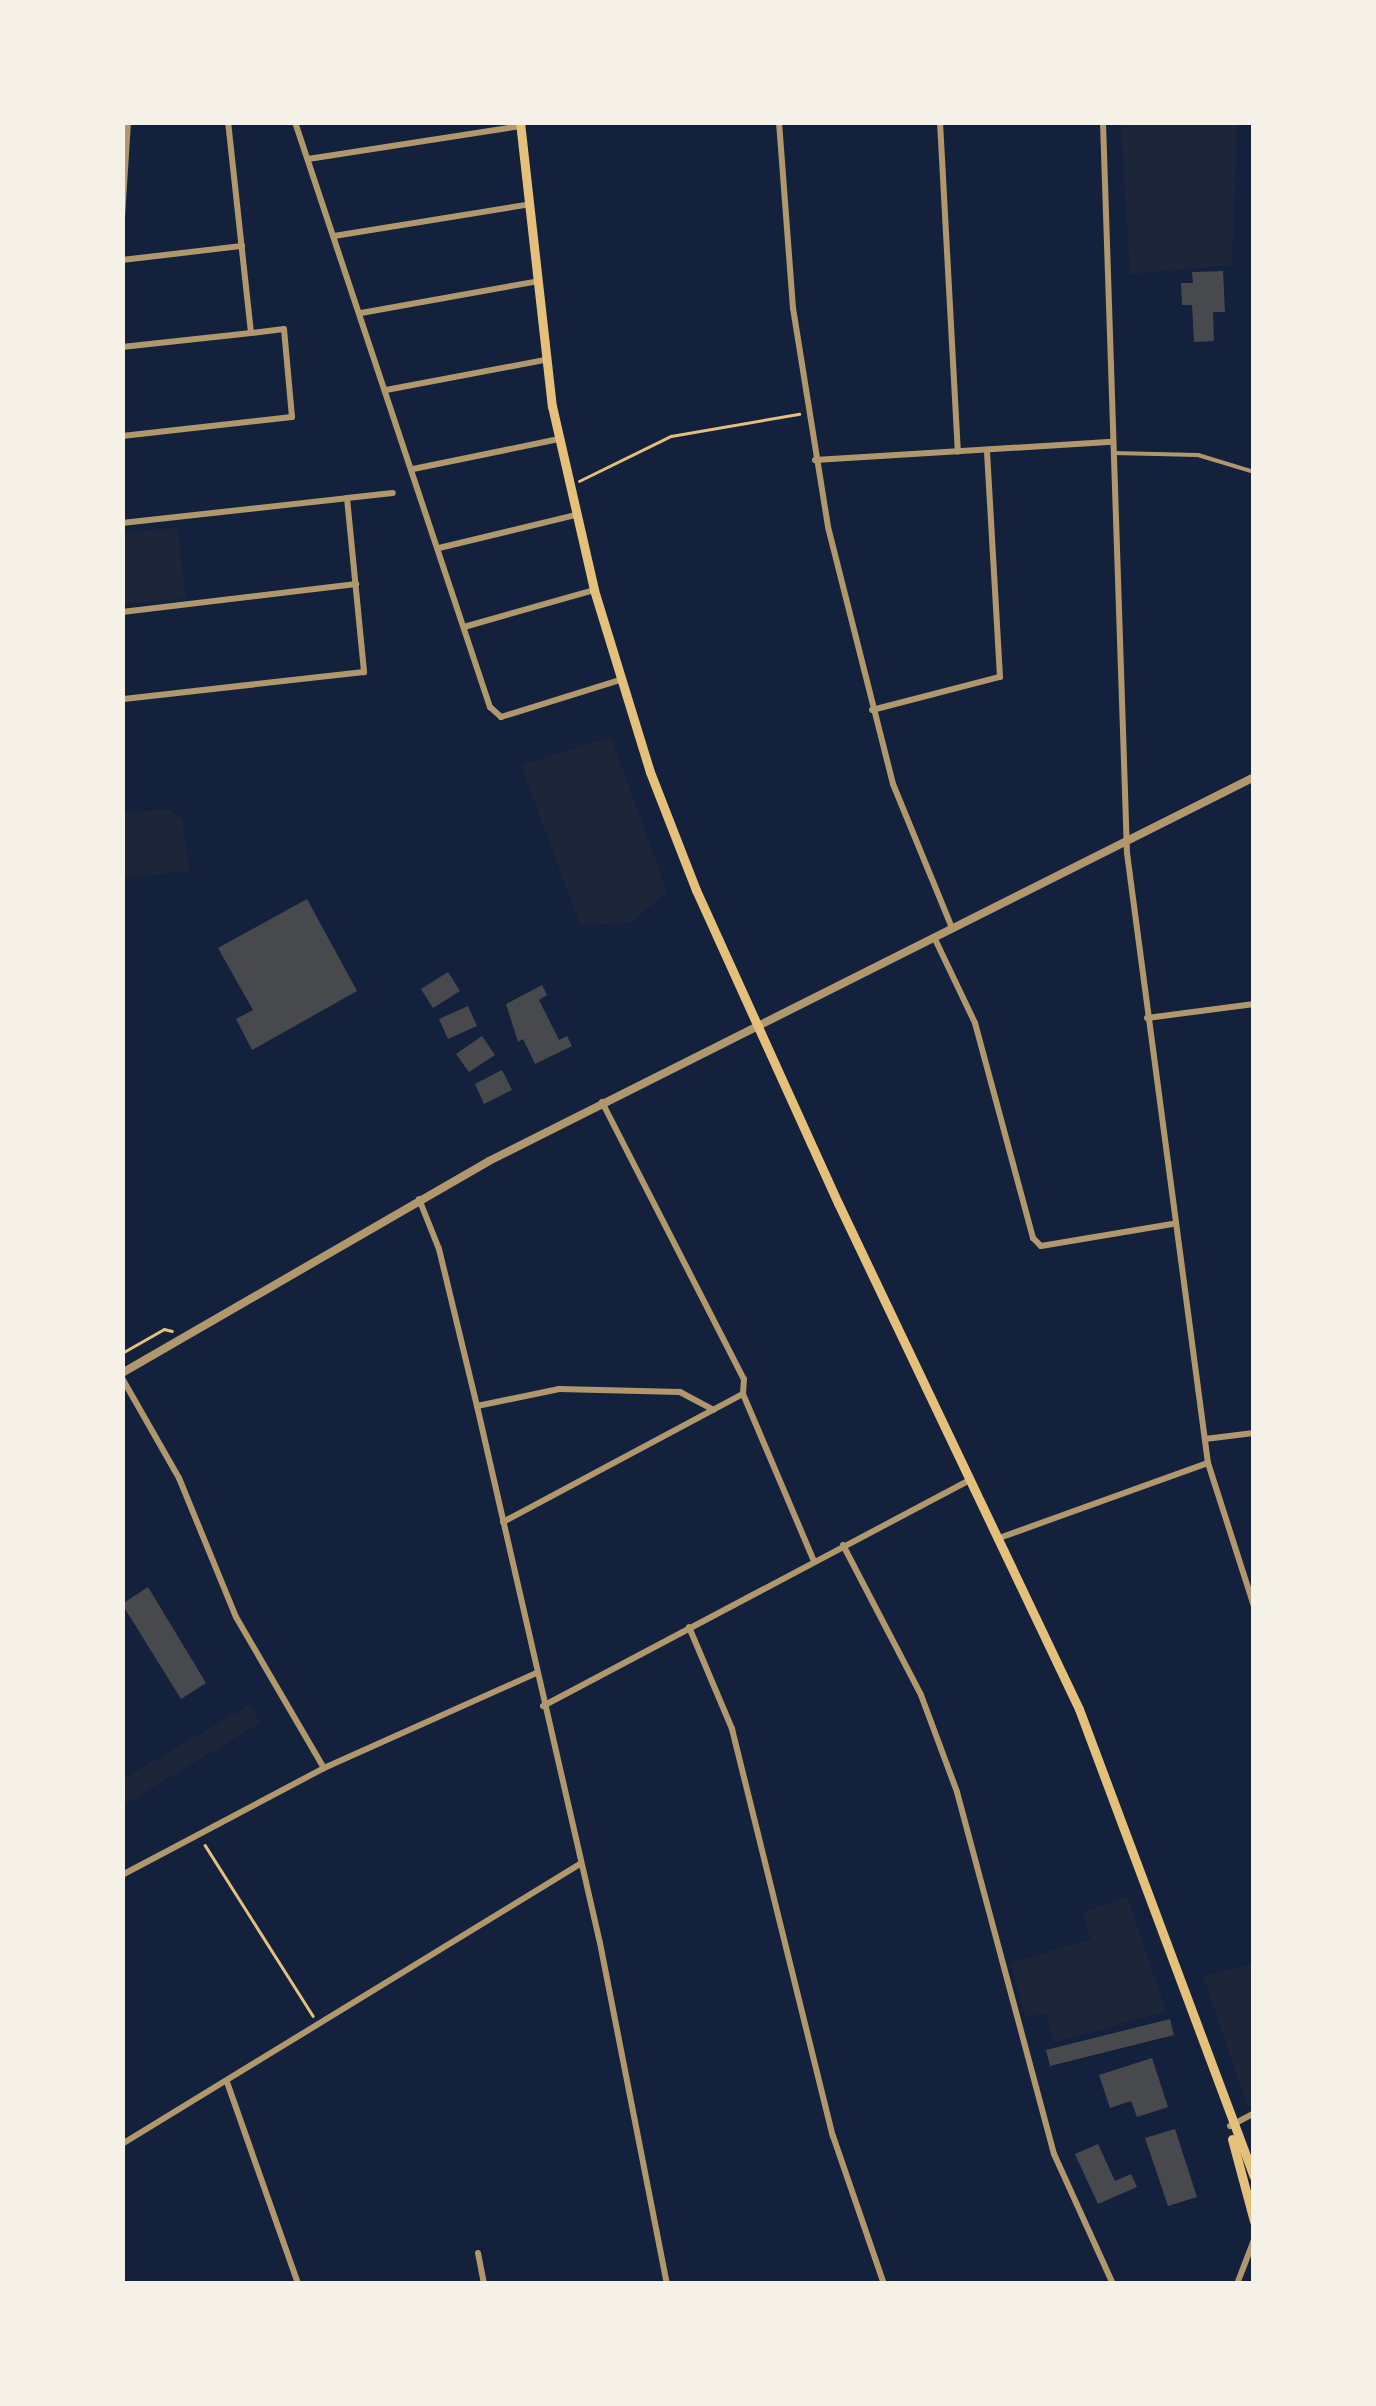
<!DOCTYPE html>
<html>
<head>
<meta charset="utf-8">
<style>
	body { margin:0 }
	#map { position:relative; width:1376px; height:2406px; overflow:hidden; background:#14213d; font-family:"PT Serif",serif }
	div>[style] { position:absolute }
	.green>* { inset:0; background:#1d2539 }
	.building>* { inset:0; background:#48494c }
	.path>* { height:2.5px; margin:-1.25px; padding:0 1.25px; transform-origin:1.25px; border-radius:1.25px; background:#e5c07b }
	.service>* { height:4px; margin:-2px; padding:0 2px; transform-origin:2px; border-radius:2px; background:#b1986c }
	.minor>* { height:6px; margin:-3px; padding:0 3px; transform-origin:3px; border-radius:3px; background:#b1986c }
	.tertiary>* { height:8px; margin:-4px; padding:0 4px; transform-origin:4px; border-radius:4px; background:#b1986c }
	.secondary>* { height:9px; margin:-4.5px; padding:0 4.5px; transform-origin:4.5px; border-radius:4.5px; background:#e5c07b }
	span { translate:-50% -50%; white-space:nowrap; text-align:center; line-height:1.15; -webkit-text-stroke:10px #f6f1e7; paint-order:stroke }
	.frame { position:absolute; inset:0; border:125px solid #f6f1e7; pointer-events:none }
</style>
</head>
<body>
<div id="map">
	<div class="green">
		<i style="clip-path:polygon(1121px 123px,1237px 123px,1232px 265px,1130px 274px)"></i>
		<i style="clip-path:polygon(177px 527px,186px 598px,123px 604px,123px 534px)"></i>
		<i style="clip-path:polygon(611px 737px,667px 892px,630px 923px,580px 925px,521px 765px)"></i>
		<i style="clip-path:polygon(168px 809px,182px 819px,190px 871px,123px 878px,123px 813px)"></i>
		<i style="clip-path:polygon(249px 1705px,260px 1723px,123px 1805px,123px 1779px)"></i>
		<i style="clip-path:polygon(1127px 1896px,1166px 2011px,1054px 2042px,1046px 2013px,1025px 2016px,1011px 1963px,1091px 1939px,1082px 1913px)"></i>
		<i style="clip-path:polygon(1253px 1964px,1254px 2103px,1248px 2107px,1203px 1976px)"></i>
	</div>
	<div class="building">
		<i style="clip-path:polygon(1223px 271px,1225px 312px,1213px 312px,1214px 341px,1194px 342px,1192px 305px,1182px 305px,1181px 283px,1193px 283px,1192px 272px)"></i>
		<i style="clip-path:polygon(307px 899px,357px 991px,252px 1050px,236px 1019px,253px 1010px,218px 948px)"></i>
		<i style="clip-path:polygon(448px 972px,460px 991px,433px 1008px,421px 989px)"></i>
		<i style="clip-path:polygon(542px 985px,547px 995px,539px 1000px,559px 1040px,567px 1036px,572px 1046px,535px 1064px,523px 1039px,518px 1042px,506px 1004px)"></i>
		<i style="clip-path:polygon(468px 1006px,477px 1026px,448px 1039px,439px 1019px)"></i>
		<i style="clip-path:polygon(482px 1036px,495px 1055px,469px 1072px,456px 1054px)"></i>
		<i style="clip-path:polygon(502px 1070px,512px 1090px,484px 1104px,475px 1084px)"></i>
		<i style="clip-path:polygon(148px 1587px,206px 1683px,181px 1699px,122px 1604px)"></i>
		<i style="clip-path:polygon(1170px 2019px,1174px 2035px,1050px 2066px,1046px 2050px)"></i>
		<i style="clip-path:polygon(1152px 2058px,1168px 2107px,1137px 2117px,1131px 2101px,1110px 2108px,1099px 2075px)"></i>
		<i style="clip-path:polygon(1175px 2129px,1197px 2197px,1168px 2206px,1145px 2138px)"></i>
		<i style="clip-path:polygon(1098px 2144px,1115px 2181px,1131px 2174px,1137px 2187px,1098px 2204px,1075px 2154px)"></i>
	</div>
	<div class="path">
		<i style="left:579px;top:481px;width:102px;rotate:-26.1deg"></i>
		<i style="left:671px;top:436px;width:130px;rotate:-9.8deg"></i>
		<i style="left:122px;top:1353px;width:48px;rotate:-29.7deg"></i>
		<i style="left:164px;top:1329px;width:8px;rotate:14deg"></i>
		<i style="left:205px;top:1845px;width:202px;rotate:57.7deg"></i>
	</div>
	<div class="service">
		<i style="left:1113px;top:453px;width:85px;rotate:1.3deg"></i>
		<i style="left:1198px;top:455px;width:59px;rotate:16.9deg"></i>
	</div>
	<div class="minor">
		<i style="left:295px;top:122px;width:617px;rotate:71.57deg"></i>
		<i style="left:490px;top:707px;width:15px;rotate:42deg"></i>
		<i style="left:501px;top:717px;width:125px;rotate:-17.3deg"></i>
		<i style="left:779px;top:122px;width:187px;rotate:85.7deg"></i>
		<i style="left:793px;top:308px;width:222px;rotate:80.9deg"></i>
		<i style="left:828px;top:527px;width:265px;rotate:75.8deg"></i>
		<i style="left:893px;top:784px;width:156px;rotate:67.7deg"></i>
		<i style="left:940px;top:122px;width:330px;rotate:86.9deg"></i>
		<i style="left:1103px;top:122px;width:731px;rotate:88.12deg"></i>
		<i style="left:1127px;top:853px;width:615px;rotate:82.44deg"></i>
		<i style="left:1208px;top:1463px;width:150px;rotate:72.2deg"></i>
		<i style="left:308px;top:159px;width:215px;rotate:-8.8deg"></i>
		<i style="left:122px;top:217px;width:95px;rotate:-86.4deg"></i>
		<i style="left:334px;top:236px;width:193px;rotate:-9.2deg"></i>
		<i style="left:122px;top:260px;width:121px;rotate:-6.7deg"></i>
		<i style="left:361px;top:313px;width:176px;rotate:-10.2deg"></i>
		<i style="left:122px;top:347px;width:130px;rotate:-6.2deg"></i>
		<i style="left:251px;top:333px;width:212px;rotate:-96.2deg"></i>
		<i style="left:386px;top:390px;width:162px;rotate:-10.7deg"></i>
		<i style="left:122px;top:436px;width:171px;rotate:-6.4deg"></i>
		<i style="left:292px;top:417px;width:88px;rotate:-95.2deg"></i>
		<i style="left:284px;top:329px;width:33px;rotate:173deg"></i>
		<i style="left:815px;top:460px;width:298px;rotate:-3.5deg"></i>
		<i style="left:413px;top:469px;width:149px;rotate:-11.6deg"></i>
		<i style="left:347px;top:498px;width:46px;rotate:-6.2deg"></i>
		<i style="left:122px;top:523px;width:226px;rotate:-6.3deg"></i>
		<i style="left:347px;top:498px;width:175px;rotate:84.4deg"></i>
		<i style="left:364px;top:672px;width:244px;rotate:173.6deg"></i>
		<i style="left:439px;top:548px;width:140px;rotate:-13.6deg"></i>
		<i style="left:122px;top:612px;width:236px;rotate:-6.8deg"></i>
		<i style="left:464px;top:627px;width:135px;rotate:-15.9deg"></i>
		<i style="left:872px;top:710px;width:132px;rotate:-14.5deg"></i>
		<i style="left:1000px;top:677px;width:226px;rotate:-93.3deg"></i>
		<i style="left:934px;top:937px;width:95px;rotate:64.5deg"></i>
		<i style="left:975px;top:1023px;width:223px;rotate:74.9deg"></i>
		<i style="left:1033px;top:1238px;width:11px;rotate:45deg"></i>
		<i style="left:1041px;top:1246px;width:133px;rotate:-9.5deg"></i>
		<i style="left:1147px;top:1018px;width:108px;rotate:-7.5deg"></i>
		<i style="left:602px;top:1102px;width:311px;rotate:62.9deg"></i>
		<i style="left:744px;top:1379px;width:15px;rotate:94deg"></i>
		<i style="left:743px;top:1394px;width:181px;rotate:67deg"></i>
		<i style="left:419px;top:1199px;width:54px;rotate:68.2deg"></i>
		<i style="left:439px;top:1249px;width:162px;rotate:76.4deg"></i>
		<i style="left:477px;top:1406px;width:551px;rotate:77.1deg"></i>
		<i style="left:600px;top:1943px;width:348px;rotate:78.9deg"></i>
		<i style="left:122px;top:1378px;width:115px;rotate:60.3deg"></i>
		<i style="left:179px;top:1478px;width:150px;rotate:67.7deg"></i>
		<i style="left:236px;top:1617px;width:175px;rotate:59.8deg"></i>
		<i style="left:477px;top:1406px;width:84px;rotate:-11.7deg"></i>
		<i style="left:559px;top:1389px;width:121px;rotate:1.4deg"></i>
		<i style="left:680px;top:1392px;width:38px;rotate:28deg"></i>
		<i style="left:1205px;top:1439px;width:49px;rotate:-7deg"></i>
		<i style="left:503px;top:1522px;width:272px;rotate:-28.1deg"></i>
		<i style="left:1002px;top:1537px;width:219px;rotate:-19.8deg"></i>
		<i style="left:843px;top:1545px;width:169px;rotate:62.5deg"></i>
		<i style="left:921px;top:1695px;width:103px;rotate:69.6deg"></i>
		<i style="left:957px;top:1792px;width:375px;rotate:75deg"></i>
		<i style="left:1054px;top:2154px;width:143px;rotate:65.6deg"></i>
		<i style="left:689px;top:1627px;width:111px;rotate:67.1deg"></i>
		<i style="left:732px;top:1729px;width:419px;rotate:76.1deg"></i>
		<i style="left:833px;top:2136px;width:157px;rotate:71deg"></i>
		<i style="left:543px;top:1706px;width:484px;rotate:-27.9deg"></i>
		<i style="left:122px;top:1875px;width:229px;rotate:-27.9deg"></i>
		<i style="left:324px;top:1768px;width:232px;rotate:-24.1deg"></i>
		<i style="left:227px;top:2082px;width:214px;rotate:70.6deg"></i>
		<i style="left:1230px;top:2126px;width:27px;rotate:-28deg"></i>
		<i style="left:122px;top:2144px;width:537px;rotate:-31.44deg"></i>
		<i style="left:478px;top:2253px;width:32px;rotate:79deg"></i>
		<i style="left:1237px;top:2284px;width:47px;rotate:-68.9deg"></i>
	</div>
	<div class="tertiary">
		<i style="left:122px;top:1373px;width:424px;rotate:-30deg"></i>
		<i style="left:489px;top:1161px;width:856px;rotate:-26.65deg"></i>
	</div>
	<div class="secondary">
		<i style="left:520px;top:122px;width:286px;rotate:83.6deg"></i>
		<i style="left:552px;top:406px;width:189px;rotate:77.1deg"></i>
		<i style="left:594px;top:590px;width:190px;rotate:72.9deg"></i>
		<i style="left:650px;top:772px;width:127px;rotate:68.7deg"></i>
		<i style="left:696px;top:890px;width:344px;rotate:65.6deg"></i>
		<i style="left:838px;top:1203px;width:560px;rotate:64.53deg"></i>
		<i style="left:1079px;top:1709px;width:499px;rotate:69.5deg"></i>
		<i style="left:1232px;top:2139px;width:85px;rotate:75deg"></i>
	</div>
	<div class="frame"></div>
</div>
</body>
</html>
